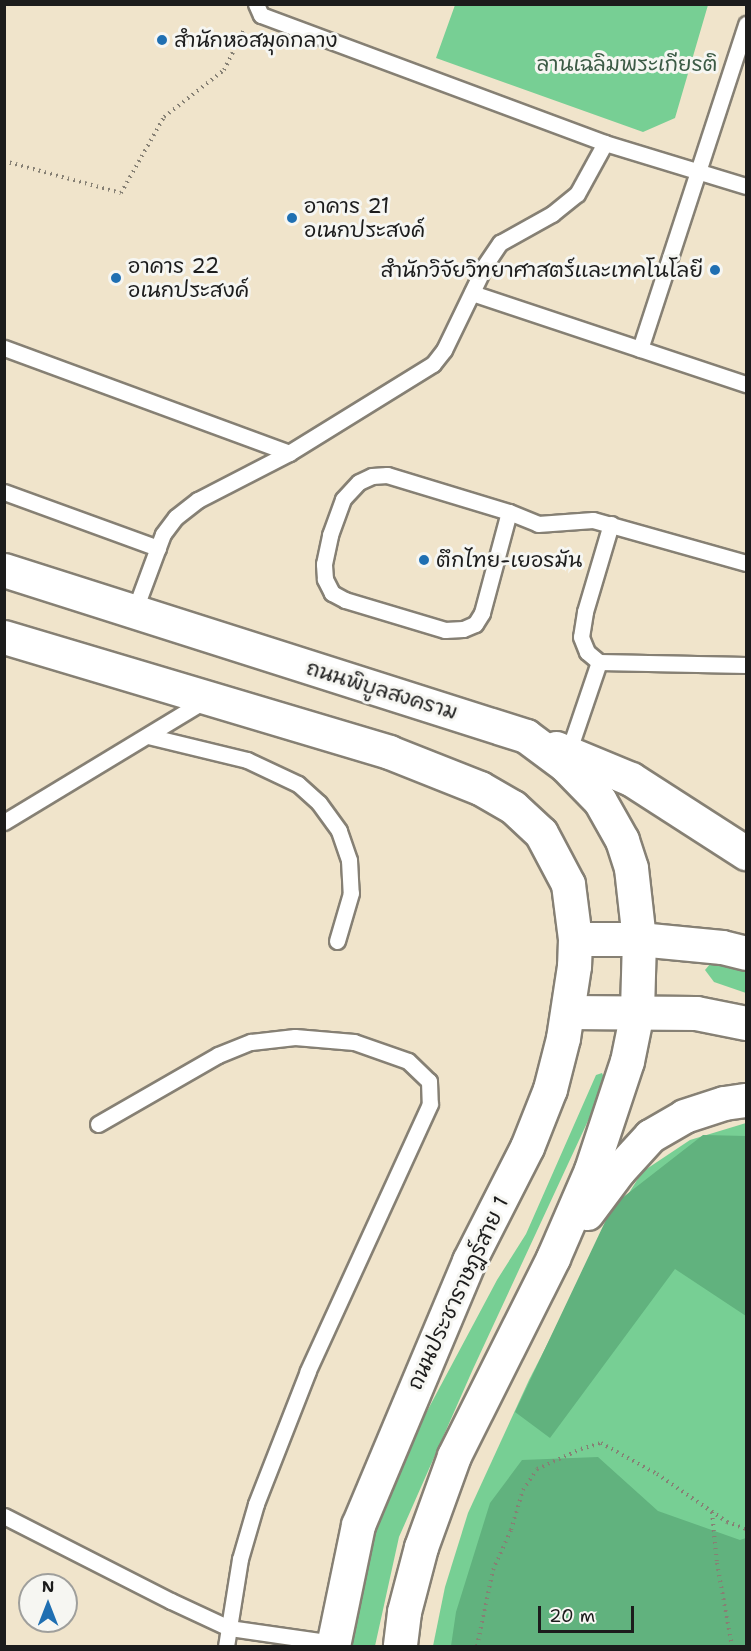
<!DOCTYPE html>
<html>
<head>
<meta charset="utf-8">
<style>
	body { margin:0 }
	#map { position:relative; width:751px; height:1651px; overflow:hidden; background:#f0e4cb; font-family:"Shantell Sans","Playpen Sans Thai",sans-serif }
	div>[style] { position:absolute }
	.green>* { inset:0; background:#77cf94 }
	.forest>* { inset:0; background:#61b27e }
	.path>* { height:4px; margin-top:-2px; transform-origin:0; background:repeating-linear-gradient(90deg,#868074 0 1.5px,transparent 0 6px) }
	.roads { filter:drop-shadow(2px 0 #868074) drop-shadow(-2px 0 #868074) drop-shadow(0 2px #868074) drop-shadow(0 -2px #868074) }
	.lane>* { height:15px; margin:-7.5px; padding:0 7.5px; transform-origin:7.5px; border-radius:7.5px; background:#fff }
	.primary>* { height:33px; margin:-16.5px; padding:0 16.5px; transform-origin:16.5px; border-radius:16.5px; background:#fff }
	.dots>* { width:16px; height:16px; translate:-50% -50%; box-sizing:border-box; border:3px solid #f6f6f2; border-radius:50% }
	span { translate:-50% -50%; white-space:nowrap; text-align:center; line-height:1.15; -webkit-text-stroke:6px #f6f6f2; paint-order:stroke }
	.poi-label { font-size:21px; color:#1c1c1c }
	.left { translate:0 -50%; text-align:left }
	.right { translate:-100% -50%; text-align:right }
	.park-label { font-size:21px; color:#3c5b46 }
	.street-label { font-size:21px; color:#1c1c1c }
	.frame { position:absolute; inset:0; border:6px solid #1c1c1c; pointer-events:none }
	.north { position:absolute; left:18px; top:1573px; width:60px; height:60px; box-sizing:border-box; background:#f6f6f2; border:2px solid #9f9f9c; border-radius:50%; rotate:0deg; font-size:16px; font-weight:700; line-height:24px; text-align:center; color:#1c1c1c }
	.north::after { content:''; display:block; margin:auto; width:21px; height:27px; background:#1f6fb2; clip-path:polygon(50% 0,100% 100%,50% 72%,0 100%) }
	.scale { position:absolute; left:538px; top:1606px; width:96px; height:27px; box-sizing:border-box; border:3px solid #1c1c1c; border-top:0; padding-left:8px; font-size:18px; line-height:21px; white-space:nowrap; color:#1c1c1c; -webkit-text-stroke:4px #f6f6f2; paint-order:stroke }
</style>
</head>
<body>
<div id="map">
	<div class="green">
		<i style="clip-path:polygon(455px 5px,455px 4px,708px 5px,675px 118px,643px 132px,436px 58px)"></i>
		<i style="clip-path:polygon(732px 963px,746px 966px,746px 993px,714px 982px,705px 970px,710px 964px)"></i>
		<i style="clip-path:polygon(602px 1073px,606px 1082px,473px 1369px,399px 1537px,375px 1646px,352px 1646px,360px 1593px,378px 1515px,417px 1430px,497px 1280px,526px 1234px,596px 1075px)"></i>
		<i style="clip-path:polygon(746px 1123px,746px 1646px,433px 1646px,445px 1587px,468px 1513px,529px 1380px,606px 1230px,642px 1172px,690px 1140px)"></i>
	</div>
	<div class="forest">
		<i style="clip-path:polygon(703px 1135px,746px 1136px,746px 1316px,675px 1269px,550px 1438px,515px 1412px,613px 1205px)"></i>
		<i style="clip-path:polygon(598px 1457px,658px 1511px,740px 1540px,746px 1538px,746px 1646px,451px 1646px,456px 1612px,490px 1503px,522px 1460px)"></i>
	</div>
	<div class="path">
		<i style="left:4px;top:161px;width:121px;rotate:15.3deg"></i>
		<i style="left:121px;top:193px;width:87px;rotate:-60.5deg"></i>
		<i style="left:164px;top:117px;width:76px;rotate:-38.1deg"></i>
		<i style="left:224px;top:70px;width:45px;rotate:-63.4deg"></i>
		<i style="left:712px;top:1512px;width:51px;rotate:84.4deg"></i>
		<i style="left:717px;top:1563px;width:84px;rotate:79.8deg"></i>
		<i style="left:477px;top:1646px;width:78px;rotate:-78.1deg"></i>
		<i style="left:493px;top:1570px;width:44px;rotate:-65.8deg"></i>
		<i style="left:511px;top:1530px;width:42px;rotate:-73.3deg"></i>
		<i style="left:523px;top:1490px;width:25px;rotate:-56deg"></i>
		<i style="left:537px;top:1469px;width:48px;rotate:-24.4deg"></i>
		<i style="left:581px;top:1449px;width:21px;rotate:-17deg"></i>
		<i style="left:601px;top:1443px;width:64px;rotate:29deg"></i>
		<i style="left:657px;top:1474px;width:85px;rotate:34.4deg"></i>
		<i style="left:727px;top:1522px;width:20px;rotate:20deg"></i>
	</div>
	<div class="roads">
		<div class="lane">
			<i style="left:256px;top:4px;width:12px;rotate:66deg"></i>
			<i style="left:261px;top:15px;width:367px;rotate:20.4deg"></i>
			<i style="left:605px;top:143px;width:147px;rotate:17deg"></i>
			<i style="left:472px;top:293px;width:289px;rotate:18.4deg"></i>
			<i style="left:4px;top:348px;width:304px;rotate:20.2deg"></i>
			<i style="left:640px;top:349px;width:342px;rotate:-71.9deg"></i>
			<i style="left:4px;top:492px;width:164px;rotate:20deg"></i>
			<i style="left:509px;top:512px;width:105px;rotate:105deg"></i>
			<i style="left:482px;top:613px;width:13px;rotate:122deg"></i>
			<i style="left:475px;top:624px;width:13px;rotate:157deg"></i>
			<i style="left:463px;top:629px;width:18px;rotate:177deg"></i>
			<i style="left:445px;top:630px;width:104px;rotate:-163.3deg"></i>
			<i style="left:345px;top:600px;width:15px;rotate:-152deg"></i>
			<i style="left:332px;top:593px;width:16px;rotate:-117deg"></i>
			<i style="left:325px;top:579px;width:15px;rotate:-94deg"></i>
			<i style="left:324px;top:564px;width:30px;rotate:-78deg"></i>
			<i style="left:330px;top:535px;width:38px;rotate:-70deg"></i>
			<i style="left:343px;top:499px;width:23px;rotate:-47deg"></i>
			<i style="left:359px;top:482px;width:14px;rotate:-25deg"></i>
			<i style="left:372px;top:476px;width:15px;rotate:-4deg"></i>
			<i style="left:387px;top:475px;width:127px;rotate:16.9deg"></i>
			<i style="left:509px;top:512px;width:31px;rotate:22deg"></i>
			<i style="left:538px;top:524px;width:55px;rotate:-4.2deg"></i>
			<i style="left:593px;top:520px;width:159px;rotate:15.7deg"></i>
			<i style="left:611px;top:524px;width:92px;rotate:106.5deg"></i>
			<i style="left:585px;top:612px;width:25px;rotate:99deg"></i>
			<i style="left:581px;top:637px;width:16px;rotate:68deg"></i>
			<i style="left:587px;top:652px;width:16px;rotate:40deg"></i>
			<i style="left:599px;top:662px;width:147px;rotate:1.2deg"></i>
			<i style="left:134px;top:612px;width:83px;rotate:-69.6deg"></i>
			<i style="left:163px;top:534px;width:21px;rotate:-53deg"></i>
			<i style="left:176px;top:517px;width:28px;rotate:-38deg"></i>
			<i style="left:198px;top:500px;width:102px;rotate:-27.3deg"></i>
			<i style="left:289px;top:453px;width:169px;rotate:-31.7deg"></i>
			<i style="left:433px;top:364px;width:18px;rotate:-52deg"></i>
			<i style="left:444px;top:350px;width:94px;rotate:-64.2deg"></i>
			<i style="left:485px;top:265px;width:27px;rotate:-56deg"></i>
			<i style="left:500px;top:243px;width:60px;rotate:-29.1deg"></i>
			<i style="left:552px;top:214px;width:32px;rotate:-39deg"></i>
			<i style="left:577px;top:194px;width:58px;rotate:-61.2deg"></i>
			<i style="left:148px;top:736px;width:102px;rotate:13.6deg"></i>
			<i style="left:247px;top:760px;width:56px;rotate:25.2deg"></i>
			<i style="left:298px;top:784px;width:28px;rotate:42deg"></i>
			<i style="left:319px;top:803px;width:34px;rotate:54deg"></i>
			<i style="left:339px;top:831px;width:31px;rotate:71deg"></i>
			<i style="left:349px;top:860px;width:33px;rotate:87deg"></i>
			<i style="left:351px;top:893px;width:50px;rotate:106.3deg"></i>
			<i style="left:568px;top:753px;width:96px;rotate:-71.2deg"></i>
			<i style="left:4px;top:822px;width:237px;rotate:-31.2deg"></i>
			<i style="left:98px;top:1124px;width:138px;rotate:-29.9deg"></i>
			<i style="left:218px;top:1055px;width:35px;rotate:-22deg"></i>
			<i style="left:251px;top:1042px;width:44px;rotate:-6.5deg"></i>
			<i style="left:295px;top:1037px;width:59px;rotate:4.8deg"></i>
			<i style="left:354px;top:1042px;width:57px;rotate:19.4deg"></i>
			<i style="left:408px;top:1061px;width:29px;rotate:44deg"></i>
			<i style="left:429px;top:1081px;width:23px;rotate:88deg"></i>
			<i style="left:430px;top:1104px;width:294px;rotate:114.6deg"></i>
			<i style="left:308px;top:1371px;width:143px;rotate:111.4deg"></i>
			<i style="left:256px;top:1504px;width:57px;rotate:106.2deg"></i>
			<i style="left:240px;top:1559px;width:88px;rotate:99.1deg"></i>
			<i style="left:4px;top:1516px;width:187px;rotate:27deg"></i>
			<i style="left:171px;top:1601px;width:64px;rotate:25deg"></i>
			<i style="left:229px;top:1628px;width:105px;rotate:8.2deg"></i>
		</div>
		<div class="primary">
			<i style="left:4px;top:570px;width:548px;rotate:17.64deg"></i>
			<i style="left:526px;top:736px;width:49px;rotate:36.6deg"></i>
			<i style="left:565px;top:765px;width:50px;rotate:45.8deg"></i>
			<i style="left:600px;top:801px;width:45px;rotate:60.6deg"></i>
			<i style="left:622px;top:840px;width:29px;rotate:72deg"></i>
			<i style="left:631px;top:868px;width:71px;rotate:83.6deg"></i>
			<i style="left:639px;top:939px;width:73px;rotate:91.6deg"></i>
			<i style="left:637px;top:1012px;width:50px;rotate:101.5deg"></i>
			<i style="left:627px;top:1061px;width:115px;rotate:108.3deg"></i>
			<i style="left:591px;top:1170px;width:96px;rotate:113.4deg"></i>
			<i style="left:553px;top:1258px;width:221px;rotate:116.6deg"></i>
			<i style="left:454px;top:1456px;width:97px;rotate:109.9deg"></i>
			<i style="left:421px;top:1547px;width:67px;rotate:104.7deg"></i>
			<i style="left:404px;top:1612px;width:34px;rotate:97deg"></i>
			<i style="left:4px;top:637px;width:402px;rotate:16.6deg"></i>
			<i style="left:389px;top:752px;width:98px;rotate:21.6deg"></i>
			<i style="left:480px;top:788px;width:38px;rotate:30deg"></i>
			<i style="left:513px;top:807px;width:38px;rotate:43deg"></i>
			<i style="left:541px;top:833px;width:58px;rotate:62.1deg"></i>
			<i style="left:568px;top:884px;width:55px;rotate:82.7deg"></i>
			<i style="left:575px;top:939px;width:27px;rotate:92deg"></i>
			<i style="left:574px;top:966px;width:73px;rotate:98.7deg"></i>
			<i style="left:563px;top:1038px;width:53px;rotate:104.3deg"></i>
			<i style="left:550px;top:1089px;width:62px;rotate:111.6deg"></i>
			<i style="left:527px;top:1147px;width:128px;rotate:117deg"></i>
			<i style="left:469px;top:1261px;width:286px;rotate:112.8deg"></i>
			<i style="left:358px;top:1525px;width:124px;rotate:101.7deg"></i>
			<i style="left:556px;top:748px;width:81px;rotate:22.5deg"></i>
			<i style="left:631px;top:779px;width:137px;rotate:32.8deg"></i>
			<i style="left:575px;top:939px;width:64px"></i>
			<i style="left:639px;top:939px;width:83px;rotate:5.5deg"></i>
			<i style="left:722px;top:947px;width:25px;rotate:14deg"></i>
			<i style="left:568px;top:1012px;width:128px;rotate:0.4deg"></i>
			<i style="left:696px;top:1013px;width:51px;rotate:11.3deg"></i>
			<i style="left:587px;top:1213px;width:54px;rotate:-53.3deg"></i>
			<i style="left:619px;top:1170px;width:46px;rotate:-47.6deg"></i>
			<i style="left:650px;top:1136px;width:39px;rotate:-30deg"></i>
			<i style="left:684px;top:1116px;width:42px;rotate:-18deg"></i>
			<i style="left:724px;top:1103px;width:22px;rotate:-8deg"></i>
		</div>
	</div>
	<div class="dots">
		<i style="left:162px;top:40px;background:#1f6fb2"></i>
		<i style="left:292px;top:218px;background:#1f6fb2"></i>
		<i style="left:715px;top:270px;background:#1f6fb2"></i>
		<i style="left:116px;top:278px;background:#1f6fb2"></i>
		<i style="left:424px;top:560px;background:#1f6fb2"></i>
	</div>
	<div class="poi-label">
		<span class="left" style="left:174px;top:40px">สำนักหอสมุดกลาง</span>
		<span class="left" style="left:304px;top:218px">อาคาร 21<br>อเนกประสงค์</span>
		<span class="left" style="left:128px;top:278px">อาคาร 22<br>อเนกประสงค์</span>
		<span class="right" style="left:703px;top:270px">สำนักวิจัยวิทยาศาสตร์และเทคโนโลยี</span>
		<span class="left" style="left:436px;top:560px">ตึกไทย-เยอรมัน</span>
	</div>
	<div class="park-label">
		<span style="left:627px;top:64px">ลานเฉลิมพระเกียรติ</span>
	</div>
	<div class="street-label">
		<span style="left:382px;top:690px;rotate:17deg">ถนนพิบูลสงคราม</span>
		<span style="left:458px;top:1293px;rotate:-65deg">ถนนประชาราษฎร์สาย 1</span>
	</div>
	<div class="frame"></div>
	<div class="north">N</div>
	<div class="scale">20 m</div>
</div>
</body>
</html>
